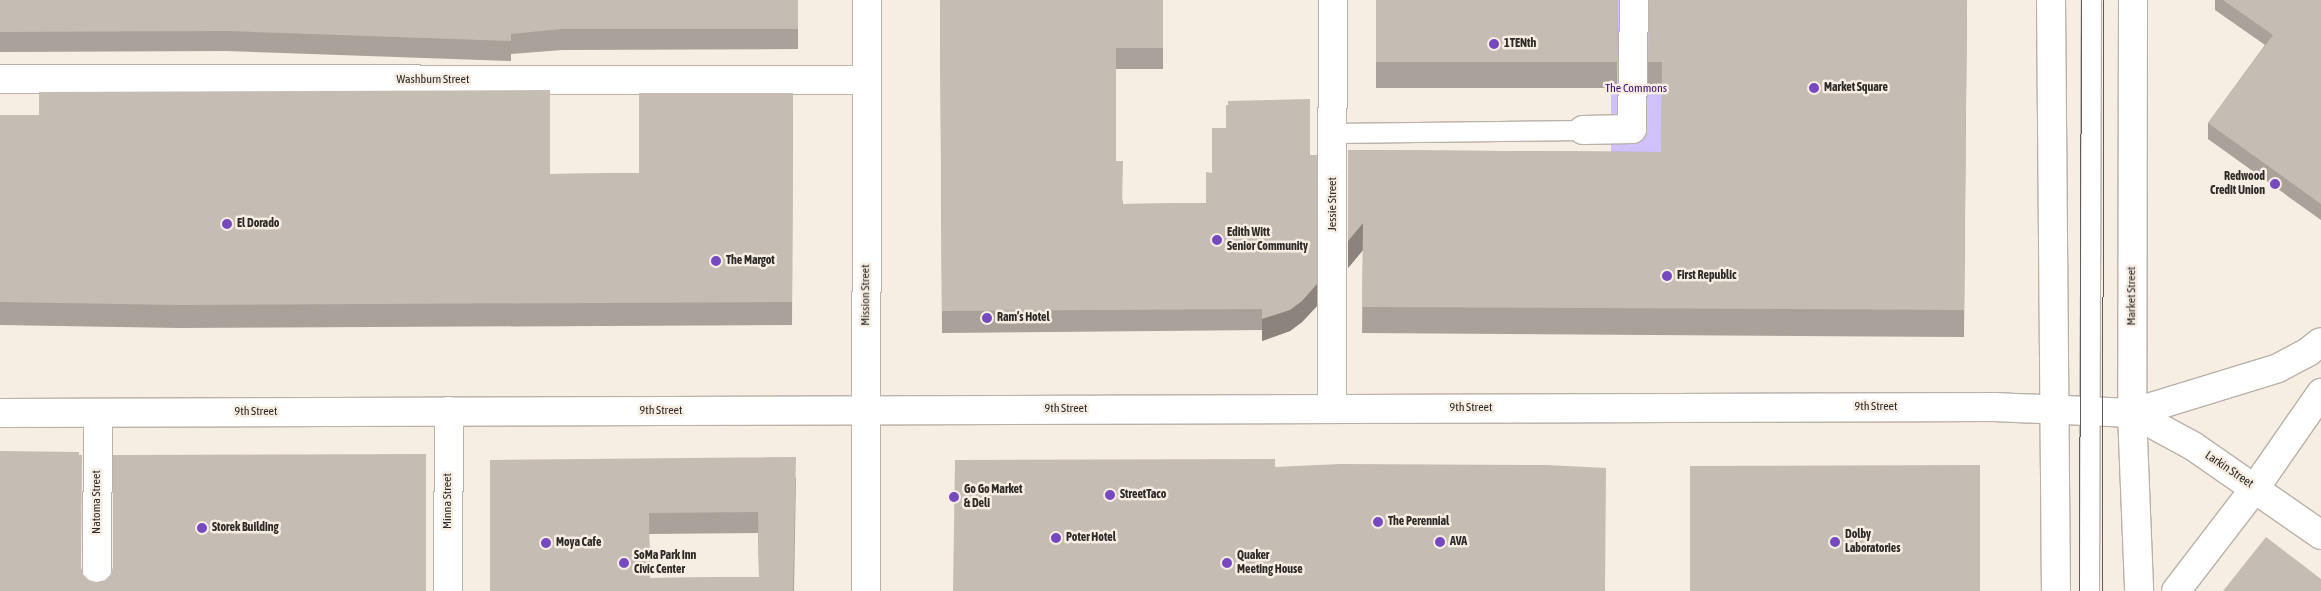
<!DOCTYPE html>
<html>
<head>
<meta charset="utf-8">
<style>
	body { margin:0 }
	#map { position:relative; width:2321px; height:591px; overflow:hidden; background:#f6ede3; font-family:"Asap Condensed",sans-serif }
	div>[style] { position:absolute }
	.green>* { inset:0; background:#d1c1fb }
	.roads { filter:drop-shadow(1px 0 #bab1a8) drop-shadow(-1px 0 #bab1a8) drop-shadow(0 1px #bab1a8) drop-shadow(0 -1px #bab1a8) }
	.service>* { height:19px; margin:-9.5px; padding:0 9.5px; transform-origin:9.5px; border-radius:9.5px; background:#fff }
	.pedestrian>* { height:28px; margin:-14px; padding:0 14px; transform-origin:14px; border-radius:14px; background:#fff }
	.minor>* { height:28px; margin:-14px; padding:0 14px; transform-origin:14px; border-radius:14px; background:#fff }
	.secondary>* { height:28px; margin:-14px; padding:0 14px; transform-origin:14px; border-radius:14px; background:#fff }
	.tram>* { height:1px; margin:-0.5px; padding:0 0.5px; transform-origin:0.5px; border-radius:0.5px; background:#605b56 }
	.wall>* { inset:0; background:#a9a29a }
	.shaded-wall>* { inset:0; background:#8a847d }
	.building>* { inset:0; background:#c5bcb3 }
	.dots>* { width:14px; height:14px; translate:-50% -50%; box-sizing:border-box; border:2px solid #f6ede3; border-radius:50% }
	span { translate:-50% -50%; white-space:nowrap; text-align:center; line-height:1.15; -webkit-text-stroke:5px #f6ede3; paint-order:stroke }
	.poi-label { font-size:12px; color:#2e2a27; font-weight:700 }
	.left { translate:0 -50%; text-align:left }
	.right { translate:-100% -50%; text-align:right }
	.street-label { font-size:12px; color:#2e2a27 }
	.park-label { font-size:12px; color:#3a0d6e }
</style>
</head>
<body>
<div id="map">
	<div class="green">
		<i style="clip-path:polygon(1611px 0,1663px 0,1661px 179px,1611px 179px)"></i>
	</div>
	<div class="roads">
		<div class="service">
			<i style="left:1333px;top:133px;width:250px;rotate:-0.7deg"></i>
			<i style="left:2089px;top:591px;width:591px;rotate:-89.81deg"></i>
		</div>
		<div class="pedestrian">
			<i style="left:1583px;top:130px;width:49px;rotate:-1.2deg"></i>
			<i style="left:1632px;top:129px;width:129px;rotate:-89.1deg"></i>
		</div>
		<div class="minor">
			<i style="left:0;top:79px;width:867px;rotate:0.07deg"></i>
			<i style="left:1332px;top:409px;width:409px;rotate:-89.9deg"></i>
			<i style="left:97px;top:591px;width:178px;rotate:-89.7deg"></i>
			<i style="left:448px;top:591px;width:180px;rotate:-89.7deg"></i>
		</div>
		<div class="secondary">
			<i style="left:2051px;top:0;width:591px;rotate:89.52deg"></i>
			<i style="left:2133px;top:0;width:413px;rotate:90.1deg"></i>
			<i style="left:2132px;top:413px;width:178px;rotate:87.7deg"></i>
			<i style="left:0;top:413px;width:1994px;rotate:-0.17deg"></i>
			<i style="left:1994px;top:407px;width:138px;rotate:2.5deg"></i>
			<i style="left:2132px;top:413px;width:153px;rotate:-17.1deg"></i>
			<i style="left:2278px;top:368px;width:34px;rotate:-28deg"></i>
			<i style="left:2308px;top:352px;width:16px;rotate:-38deg"></i>
			<i style="left:2132px;top:413px;width:69px;rotate:28.4deg"></i>
			<i style="left:2193px;top:446px;width:156px;rotate:34.8deg"></i>
			<i style="left:866px;top:591px;width:591px;rotate:-89.9deg"></i>
			<i style="left:2176px;top:591px;width:130px;rotate:-52.5deg"></i>
			<i style="left:2255px;top:488px;width:116px;rotate:-55.2deg"></i>
		</div>
	</div>
	<div class="tram">
		<i style="left:2079px;top:591px;width:591px;rotate:-89.81deg"></i>
		<i style="left:2102px;top:591px;width:591px;rotate:-89.9deg"></i>
	</div>
	<div class="wall">
		<i style="clip-path:polygon(0 0,798px 0,798px 49px,562px 50px,511px 54px,511px 61px,226px 51px,0 52px)"></i>
		<i style="clip-path:polygon(940px 0,1163px 0,1163px 69px,1116px 69px,1116px 161px,1123px 204px,1206px 203px,1212px 172px,1226px 128px,1228px 105px,1310px 155px,1317px 306px,1302px 322px,1290px 331px,1262px 341px,1262px 330px,942px 333px)"></i>
		<i style="clip-path:polygon(1376px 0,1618px 0,1617px 88px,1376px 88px)"></i>
		<i style="clip-path:polygon(1967px 0,1964px 337px,1362px 333px,1363px 250px,1348px 268px,1348px 150px,1661px 152px,1662px 88px,1648px 88px,1648px 62px)"></i>
		<i style="clip-path:polygon(2215px 0,2321px 0,2321px 220px,2208px 139px,2208px 123px,2265px 45px,2215px 10px)"></i>
		<i style="clip-path:polygon(793px 93px,792px 325px,180px 328px,0 325px,0 115px,39px 115px,550px 174px,639px 173px)"></i>
		<i style="clip-path:polygon(evenodd,490px 460px,796px 478px,794px 591px,490px 591px,490px 460px,758px 533px,759px 577px,650px 578px,649px 534px,758px 533px)"></i>
	</div>
	<div class="shaded-wall">
		<i style="clip-path:polygon(1317px 155px,1317px 306px,1302px 322px,1290px 331px,1262px 341px,1262px 319px)"></i>
		<i style="clip-path:polygon(1363px 223px,1363px 250px,1348px 268px,1348px 241px)"></i>
	</div>
	<div class="building">
		<i style="clip-path:polygon(0 0,798px 0,798px 29px,562px 29px,511px 34px,511px 41px,226px 31px,0 32px)"></i>
		<i style="clip-path:polygon(940px 0,1163px 0,1163px 48px,1116px 48px,1116px 161px,1123px 161px,1122px 204px,1206px 203px,1206px 172px,1212px 173px,1212px 128px,1226px 128px,1226px 105px,1228px 105px,1228px 101px,1310px 99px,1310px 155px,1317px 155px,1317px 284px,1302px 301px,1290px 310px,1262px 319px,1262px 309px,942px 311px)"></i>
		<i style="clip-path:polygon(1376px 0,1618px 0,1617px 62px,1376px 62px)"></i>
		<i style="clip-path:polygon(1649px 0,1967px 0,1964px 310px,1362px 307px,1363px 223px,1348px 241px,1348px 150px,1661px 152px,1662px 62px,1648px 62px)"></i>
		<i style="clip-path:polygon(2223px 0,2321px 0,2321px 204px,2208px 123px,2273px 35px)"></i>
		<i style="clip-path:polygon(550px 90px,550px 174px,639px 173px,639px 93px,793px 93px,792px 302px,180px 305px,0 302px,0 115px,39px 115px,39px 92px)"></i>
		<i style="clip-path:polygon(0 451px,79px 452px,79px 455px,82px 455px,81px 567px,83px 574px,89px 580px,96px 582px,105px 580px,110px 575px,113px 567px,113px 455px,426px 454px,426px 591px,0 591px)"></i>
		<i style="clip-path:polygon(evenodd,796px 457px,793px 591px,490px 591px,490px 460px,796px 457px,758px 512px,759px 577px,650px 578px,649px 513px,758px 512px)"></i>
		<i style="clip-path:polygon(1275px 459px,1275px 467px,1340px 464px,1546px 465px,1606px 468px,1605px 591px,953px 591px,955px 460px)"></i>
		<i style="clip-path:polygon(1980px 465px,1980px 591px,1690px 591px,1690px 466px)"></i>
		<i style="clip-path:polygon(2266px 537px,2321px 579px,2321px 591px,2223px 591px)"></i>
	</div>
	<div class="dots">
		<i style="left:1494px;top:44px;background:#7649c1"></i>
		<i style="left:1814px;top:88px;background:#7649c1"></i>
		<i style="left:2275px;top:184px;background:#7649c1"></i>
		<i style="left:227px;top:224px;background:#7649c1"></i>
		<i style="left:1217px;top:240px;background:#7649c1"></i>
		<i style="left:716px;top:261px;background:#7649c1"></i>
		<i style="left:1667px;top:276px;background:#7649c1"></i>
		<i style="left:987px;top:318px;background:#7649c1"></i>
		<i style="left:1110px;top:495px;background:#7649c1"></i>
		<i style="left:954px;top:497px;background:#7649c1"></i>
		<i style="left:1378px;top:522px;background:#7649c1"></i>
		<i style="left:202px;top:528px;background:#7649c1"></i>
		<i style="left:1056px;top:538px;background:#7649c1"></i>
		<i style="left:1440px;top:542px;background:#7649c1"></i>
		<i style="left:1835px;top:542px;background:#7649c1"></i>
		<i style="left:546px;top:543px;background:#7649c1"></i>
		<i style="left:624px;top:563px;background:#7649c1"></i>
		<i style="left:1227px;top:563px;background:#7649c1"></i>
	</div>
	<div class="poi-label">
		<span class="left" style="left:1504px;top:44px">1TENth</span>
		<span class="left" style="left:1824px;top:88px">Market Square</span>
		<span class="right" style="left:2265px;top:184px">Redwood<br>Credit Union</span>
		<span class="left" style="left:237px;top:224px">El Dorado</span>
		<span class="left" style="left:1227px;top:240px">Edith Witt<br>Senior Community</span>
		<span class="left" style="left:726px;top:261px">The Margot</span>
		<span class="left" style="left:1677px;top:276px">First Republic</span>
		<span class="left" style="left:997px;top:318px">Ram’s Hotel</span>
		<span class="left" style="left:964px;top:497px">Go Go Market<br>&amp; Deli</span>
		<span class="left" style="left:1120px;top:495px">StreetTaco</span>
		<span class="left" style="left:1388px;top:522px">The Perennial</span>
		<span class="left" style="left:212px;top:528px">Storek Building</span>
		<span class="left" style="left:1845px;top:542px">Dolby<br>Laboratories</span>
		<span class="left" style="left:1066px;top:538px">Poter Hotel</span>
		<span class="left" style="left:1450px;top:542px">AVA</span>
		<span class="left" style="left:556px;top:543px">Moya Cafe</span>
		<span class="left" style="left:634px;top:563px">SoMa Park Inn<br>Civic Center</span>
		<span class="left" style="left:1237px;top:563px">Quaker<br>Meeting House</span>
	</div>
	<div class="street-label">
		<span style="left:433px;top:80px">Washburn Street</span>
		<span style="left:1333px;top:204px;rotate:-90deg">Jessie Street</span>
		<span style="left:866px;top:295px;rotate:-90deg">Mission Street</span>
		<span style="left:2132px;top:296px;rotate:-90deg">Market Street</span>
		<span style="left:1876px;top:407px">9th Street</span>
		<span style="left:1471px;top:408px">9th Street</span>
		<span style="left:1066px;top:409px">9th Street</span>
		<span style="left:661px;top:411px">9th Street</span>
		<span style="left:256px;top:412px">9th Street</span>
		<span style="left:2229px;top:470px;rotate:34deg">Larkin Street</span>
		<span style="left:448px;top:501px;rotate:-90deg">Minna Street</span>
		<span style="left:97px;top:502px;rotate:-90deg">Natoma Street</span>
	</div>
	<div class="park-label">
		<span style="left:1636px;top:89px">The Commons</span>
	</div>
</div>
</body>
</html>
